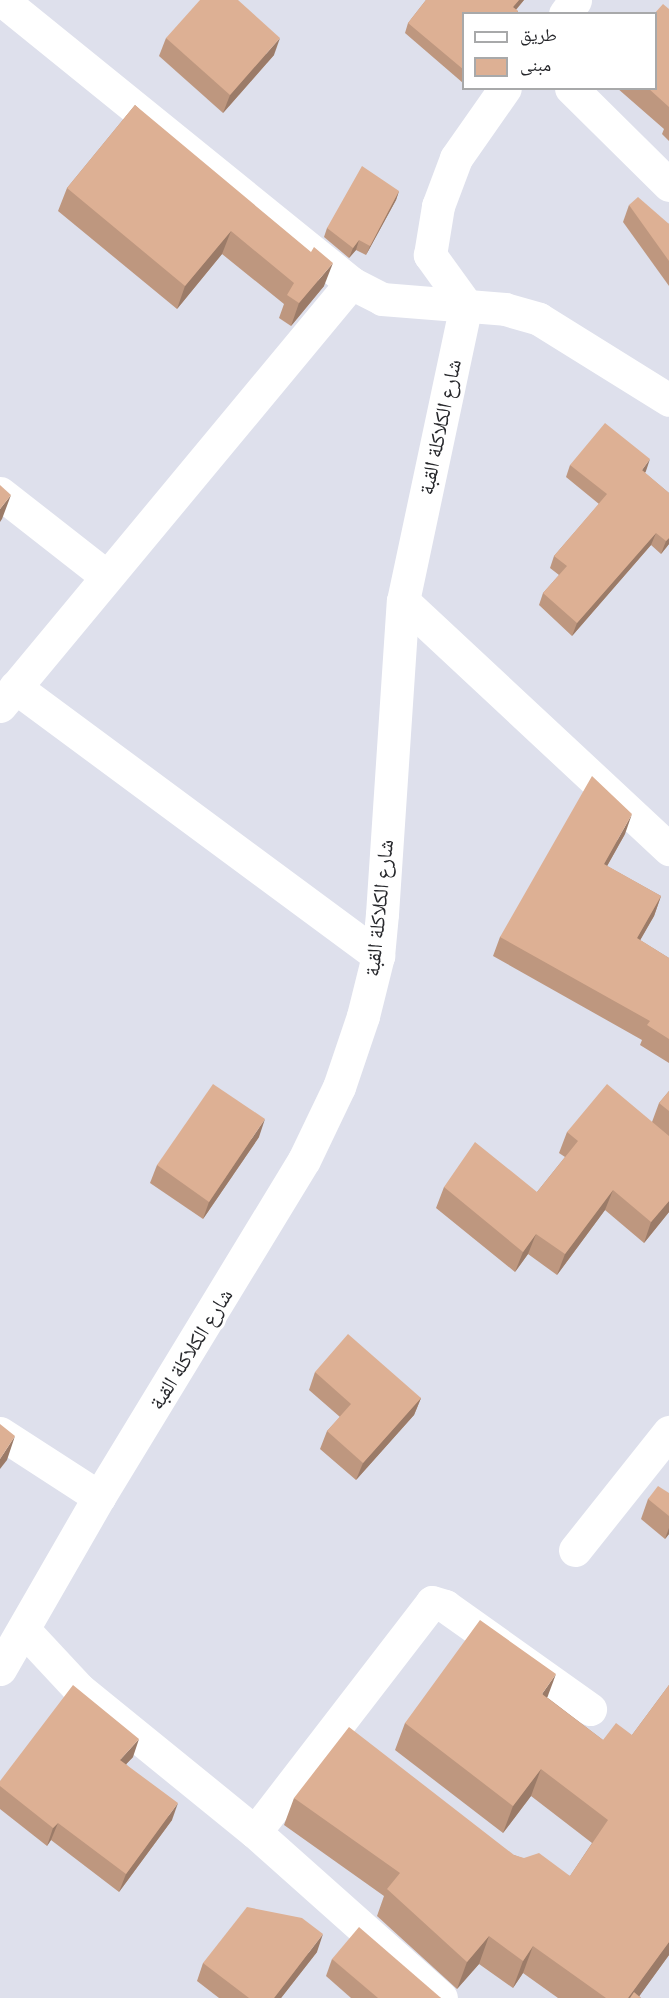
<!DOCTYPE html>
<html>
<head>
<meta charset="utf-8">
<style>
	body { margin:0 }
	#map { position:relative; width:669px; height:1998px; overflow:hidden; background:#dee0ec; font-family:"Zilla Slab","Noto Naskh Arabic",serif }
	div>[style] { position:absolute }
	.minor>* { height:33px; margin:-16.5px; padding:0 16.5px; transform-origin:16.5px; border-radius:16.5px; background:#fff }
	.wall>* { inset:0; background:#be977f }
	.shaded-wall>* { inset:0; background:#9b7b68 }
	.building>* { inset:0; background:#ddb094 }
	span { translate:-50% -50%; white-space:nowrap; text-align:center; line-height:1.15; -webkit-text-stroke:6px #fff; paint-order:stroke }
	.street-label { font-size:21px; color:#26272b }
	.legend { position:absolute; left:462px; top:12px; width:195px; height:78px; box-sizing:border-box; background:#fff; border:2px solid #a8a9aa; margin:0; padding:8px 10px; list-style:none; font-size:18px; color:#26272b }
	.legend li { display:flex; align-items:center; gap:12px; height:30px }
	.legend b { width:30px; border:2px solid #a8a9aa }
</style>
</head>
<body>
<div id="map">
	<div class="minor">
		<i style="left:2px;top:0;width:449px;rotate:39deg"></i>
		<i style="left:351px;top:283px;width:35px;rotate:27deg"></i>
		<i style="left:382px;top:299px;width:123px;rotate:4.6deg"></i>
		<i style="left:505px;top:309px;width:35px;rotate:16deg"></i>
		<i style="left:539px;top:319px;width:153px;rotate:31.9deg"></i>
		<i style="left:565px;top:14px;width:17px;rotate:-54deg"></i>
		<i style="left:571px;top:88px;width:138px;rotate:44.7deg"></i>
		<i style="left:0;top:493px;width:133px;rotate:38deg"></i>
		<i style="left:403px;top:601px;width:364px;rotate:43deg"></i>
		<i style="left:15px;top:687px;width:452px;rotate:36.5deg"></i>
		<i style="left:0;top:706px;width:550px;rotate:-50.31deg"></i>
		<i style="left:0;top:1433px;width:118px;rotate:32.9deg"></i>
		<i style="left:575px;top:1550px;width:151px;rotate:-51.5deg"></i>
		<i style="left:24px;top:1630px;width:81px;rotate:47deg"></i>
		<i style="left:79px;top:1689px;width:227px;rotate:39.1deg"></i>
		<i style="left:255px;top:1832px;width:249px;rotate:41.7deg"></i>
		<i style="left:0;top:1669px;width:198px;rotate:-60.1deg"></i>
		<i style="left:99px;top:1497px;width:394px;rotate:-58.7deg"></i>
		<i style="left:304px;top:1160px;width:81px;rotate:-64.4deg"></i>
		<i style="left:339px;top:1087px;width:75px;rotate:-71.3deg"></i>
		<i style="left:363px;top:1016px;width:62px;rotate:-76deg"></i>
		<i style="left:378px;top:956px;width:42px;rotate:-84.6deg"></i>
		<i style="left:382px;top:914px;width:314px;rotate:-86.2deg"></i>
		<i style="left:403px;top:601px;width:303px;rotate:-78deg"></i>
		<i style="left:466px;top:305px;width:62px;rotate:-125.8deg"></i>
		<i style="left:430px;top:255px;width:50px;rotate:-80.7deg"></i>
		<i style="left:438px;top:206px;width:51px;rotate:-69.4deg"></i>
		<i style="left:456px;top:158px;width:85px;rotate:-55deg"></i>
		<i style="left:255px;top:1832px;width:290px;rotate:-52.4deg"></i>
		<i style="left:432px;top:1602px;width:14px;rotate:17deg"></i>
		<i style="left:445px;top:1606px;width:178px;rotate:35.4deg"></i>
	</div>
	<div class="wall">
		<i style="clip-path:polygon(426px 0,524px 0,516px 10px,518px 11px,517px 14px,464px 14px,463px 83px,405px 33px,408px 23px)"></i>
		<i style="clip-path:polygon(669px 9px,669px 141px,662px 134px,664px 129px,617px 88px,656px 88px)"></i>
		<i style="clip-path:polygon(166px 38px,274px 55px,223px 113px,159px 56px)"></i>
		<i style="clip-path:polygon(135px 105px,324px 286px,291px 326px,279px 318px,284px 304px,222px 254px,177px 309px,58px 211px,67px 188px)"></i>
		<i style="clip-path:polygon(399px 191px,396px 200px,366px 255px,356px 250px,349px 258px,324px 237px,327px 228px)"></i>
		<i style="clip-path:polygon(629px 205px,669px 224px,669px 286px,623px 222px)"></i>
		<i style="clip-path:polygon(570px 465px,646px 471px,645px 473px,669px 493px,669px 544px,661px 554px,651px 545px,572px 636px,539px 605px,543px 593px,559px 575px,550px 568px,554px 556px,599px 504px,566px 477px)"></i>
		<i style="clip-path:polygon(625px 834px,607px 866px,661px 896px,654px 916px,640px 940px,669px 958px,669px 1063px,640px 1045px,642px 1040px,493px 956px,500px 937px)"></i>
		<i style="clip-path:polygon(669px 1091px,669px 1212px,644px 1243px,605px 1210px,557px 1275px,528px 1254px,515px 1272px,436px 1208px,444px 1187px,537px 1192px,565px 1157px,559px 1153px,567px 1132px,652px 1122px,659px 1103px)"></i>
		<i style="clip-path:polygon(259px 1137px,203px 1219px,150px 1183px,157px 1165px)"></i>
		<i style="clip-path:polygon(315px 1372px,421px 1398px,414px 1415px,356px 1480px,320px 1449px,327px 1431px,340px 1417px,309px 1390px)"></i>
		<i style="clip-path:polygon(669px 1493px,669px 1534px,665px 1539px,641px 1519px,648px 1499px)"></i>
		<i style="clip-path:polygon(669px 1685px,669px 1955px,639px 1996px,641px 1998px,558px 1998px,523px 1973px,513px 1988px,479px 1964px,457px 1989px,377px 1916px,384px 1896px,284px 1825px,294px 1798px,514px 1855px,570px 1876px,592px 1843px,531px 1796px,503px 1833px,395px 1750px,405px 1723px,548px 1698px,603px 1740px,632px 1735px)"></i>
		<i style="clip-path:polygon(133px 1757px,126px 1764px,172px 1820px,119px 1892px,51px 1840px,47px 1846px,0 1809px,0 1781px)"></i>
		<i style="clip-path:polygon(317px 1952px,281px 1998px,219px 1998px,197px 1981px,203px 1963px)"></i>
		<i style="clip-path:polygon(332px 1959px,441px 1998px,351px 1998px,326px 1976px)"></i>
	</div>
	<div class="shaded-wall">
		<i style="clip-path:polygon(519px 0,524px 0,512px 14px,513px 7px)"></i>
		<i style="clip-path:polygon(280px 38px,274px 55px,223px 113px,230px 95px)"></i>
		<i style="clip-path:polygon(399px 191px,396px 200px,366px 255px,370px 246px)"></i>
		<i style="clip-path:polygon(231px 231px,222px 254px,177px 309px,185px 286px)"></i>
		<i style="clip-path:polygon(359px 240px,356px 250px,349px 258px,353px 248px)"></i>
		<i style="clip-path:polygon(333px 263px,324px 286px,291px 326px,299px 303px)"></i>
		<i style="clip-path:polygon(650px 459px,646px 471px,638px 482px,642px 470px)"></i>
		<i style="clip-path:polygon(11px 495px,2px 519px,0 522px,0 509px)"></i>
		<i style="clip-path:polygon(656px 533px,651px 545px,572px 636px,577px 623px)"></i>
		<i style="clip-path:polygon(669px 538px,669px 544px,661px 554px,666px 541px)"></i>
		<i style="clip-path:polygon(632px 814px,625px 834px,597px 884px,604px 864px)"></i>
		<i style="clip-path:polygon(661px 896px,654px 916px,630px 958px,637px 938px)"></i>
		<i style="clip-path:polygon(265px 1119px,259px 1137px,203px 1219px,209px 1202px)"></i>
		<i style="clip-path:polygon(613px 1190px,605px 1210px,557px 1275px,565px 1254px)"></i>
		<i style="clip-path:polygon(669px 1201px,669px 1212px,644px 1243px,651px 1222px)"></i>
		<i style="clip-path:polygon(536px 1234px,528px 1254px,515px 1272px,523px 1252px)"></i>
		<i style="clip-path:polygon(421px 1398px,414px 1415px,356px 1480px,363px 1463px)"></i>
		<i style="clip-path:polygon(15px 1436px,7px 1460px,0 1469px,0 1459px)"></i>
		<i style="clip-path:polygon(669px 1528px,669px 1534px,665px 1539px)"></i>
		<i style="clip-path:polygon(556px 1674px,546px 1701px,542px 1694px)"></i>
		<i style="clip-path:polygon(139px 1739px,133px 1757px,114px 1777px,120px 1760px)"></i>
		<i style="clip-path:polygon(541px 1769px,531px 1796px,503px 1833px,513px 1806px)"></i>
		<i style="clip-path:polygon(178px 1803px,172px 1820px,119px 1892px,126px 1874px)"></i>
		<i style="clip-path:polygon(58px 1823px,51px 1840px,47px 1846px,53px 1828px)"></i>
		<i style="clip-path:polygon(323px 1934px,317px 1952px,281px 1998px,274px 1998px)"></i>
		<i style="clip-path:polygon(489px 1936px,479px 1964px,457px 1989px,467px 1962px)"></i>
		<i style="clip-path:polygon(669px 1942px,669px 1955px,638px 1998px,628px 1998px)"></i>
		<i style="clip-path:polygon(533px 1946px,523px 1973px,513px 1988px,523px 1961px)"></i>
	</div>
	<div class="building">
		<i style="clip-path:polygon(200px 0,238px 0,280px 38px,230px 95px,166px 38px)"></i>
		<i style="clip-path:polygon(426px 0,519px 0,513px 7px,518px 11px,515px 14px,464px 14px,464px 70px,408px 23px)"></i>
		<i style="clip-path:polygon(663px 4px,669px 9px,669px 107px,648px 88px,656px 88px,656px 14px,654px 14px)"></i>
		<i style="clip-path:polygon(135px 105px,311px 252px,314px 247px,333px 263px,299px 303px,287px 295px,294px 283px,231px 231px,185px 286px,67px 188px)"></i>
		<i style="clip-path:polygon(362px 166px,399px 191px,370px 246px,359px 240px,353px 248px,327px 228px)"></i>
		<i style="clip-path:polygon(638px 197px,669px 224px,669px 261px,629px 205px)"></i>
		<i style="clip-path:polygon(605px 423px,650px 459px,642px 470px,669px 493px,669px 538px,666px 541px,656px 533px,577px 623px,543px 593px,567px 566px,554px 556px,607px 494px,570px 465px)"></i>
		<i style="clip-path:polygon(0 485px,11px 495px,0 509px)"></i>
		<i style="clip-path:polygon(592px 776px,632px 814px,604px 864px,661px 896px,637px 938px,669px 958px,669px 1039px,647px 1025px,650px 1021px,500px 937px)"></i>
		<i style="clip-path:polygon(213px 1084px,265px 1119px,209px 1202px,157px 1165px)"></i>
		<i style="clip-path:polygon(607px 1084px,669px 1136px,669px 1201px,651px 1222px,613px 1190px,565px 1254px,536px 1234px,523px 1252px,444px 1187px,475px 1142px,537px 1192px,578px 1141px,567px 1132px)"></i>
		<i style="clip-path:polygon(669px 1091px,669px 1111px,659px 1103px)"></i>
		<i style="clip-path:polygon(348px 1334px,421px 1398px,363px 1463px,327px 1431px,351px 1404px,315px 1372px)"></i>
		<i style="clip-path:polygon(0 1424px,15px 1436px,0 1459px)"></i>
		<i style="clip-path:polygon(658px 1486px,669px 1493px,669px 1516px,648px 1499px)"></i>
		<i style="clip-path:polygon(480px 1620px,556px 1674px,542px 1694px,603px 1740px,616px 1723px,632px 1735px,669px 1685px,669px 1942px,628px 1998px,606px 1998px,533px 1946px,523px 1961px,489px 1936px,467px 1962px,387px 1889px,400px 1873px,294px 1798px,349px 1727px,514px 1855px,524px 1858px,539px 1853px,570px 1876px,608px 1820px,541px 1769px,513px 1806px,405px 1723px)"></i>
		<i style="clip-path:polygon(73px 1685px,139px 1739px,120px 1760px,178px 1803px,126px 1874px,58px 1823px,53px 1828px,0 1786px,0 1781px)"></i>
		<i style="clip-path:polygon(247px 1907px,302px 1918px,323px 1934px,274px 1998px,249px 1998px,203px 1963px)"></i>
		<i style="clip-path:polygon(359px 1927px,441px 1998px,378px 1998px,332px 1959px)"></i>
		<i style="clip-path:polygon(634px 1992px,641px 1998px,630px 1998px)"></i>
	</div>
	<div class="street-label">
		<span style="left:440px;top:427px;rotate:-78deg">شارع الكلاكلة القبة</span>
		<span style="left:379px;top:908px;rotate:-84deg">شارع الكلاكلة القبة</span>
		<span style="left:191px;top:1349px;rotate:-58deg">شارع الكلاكلة القبة</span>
	</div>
	<ul class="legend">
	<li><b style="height:8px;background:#fff"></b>طريق</li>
	<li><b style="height:16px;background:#ddb094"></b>مبنى</li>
	</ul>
</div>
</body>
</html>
